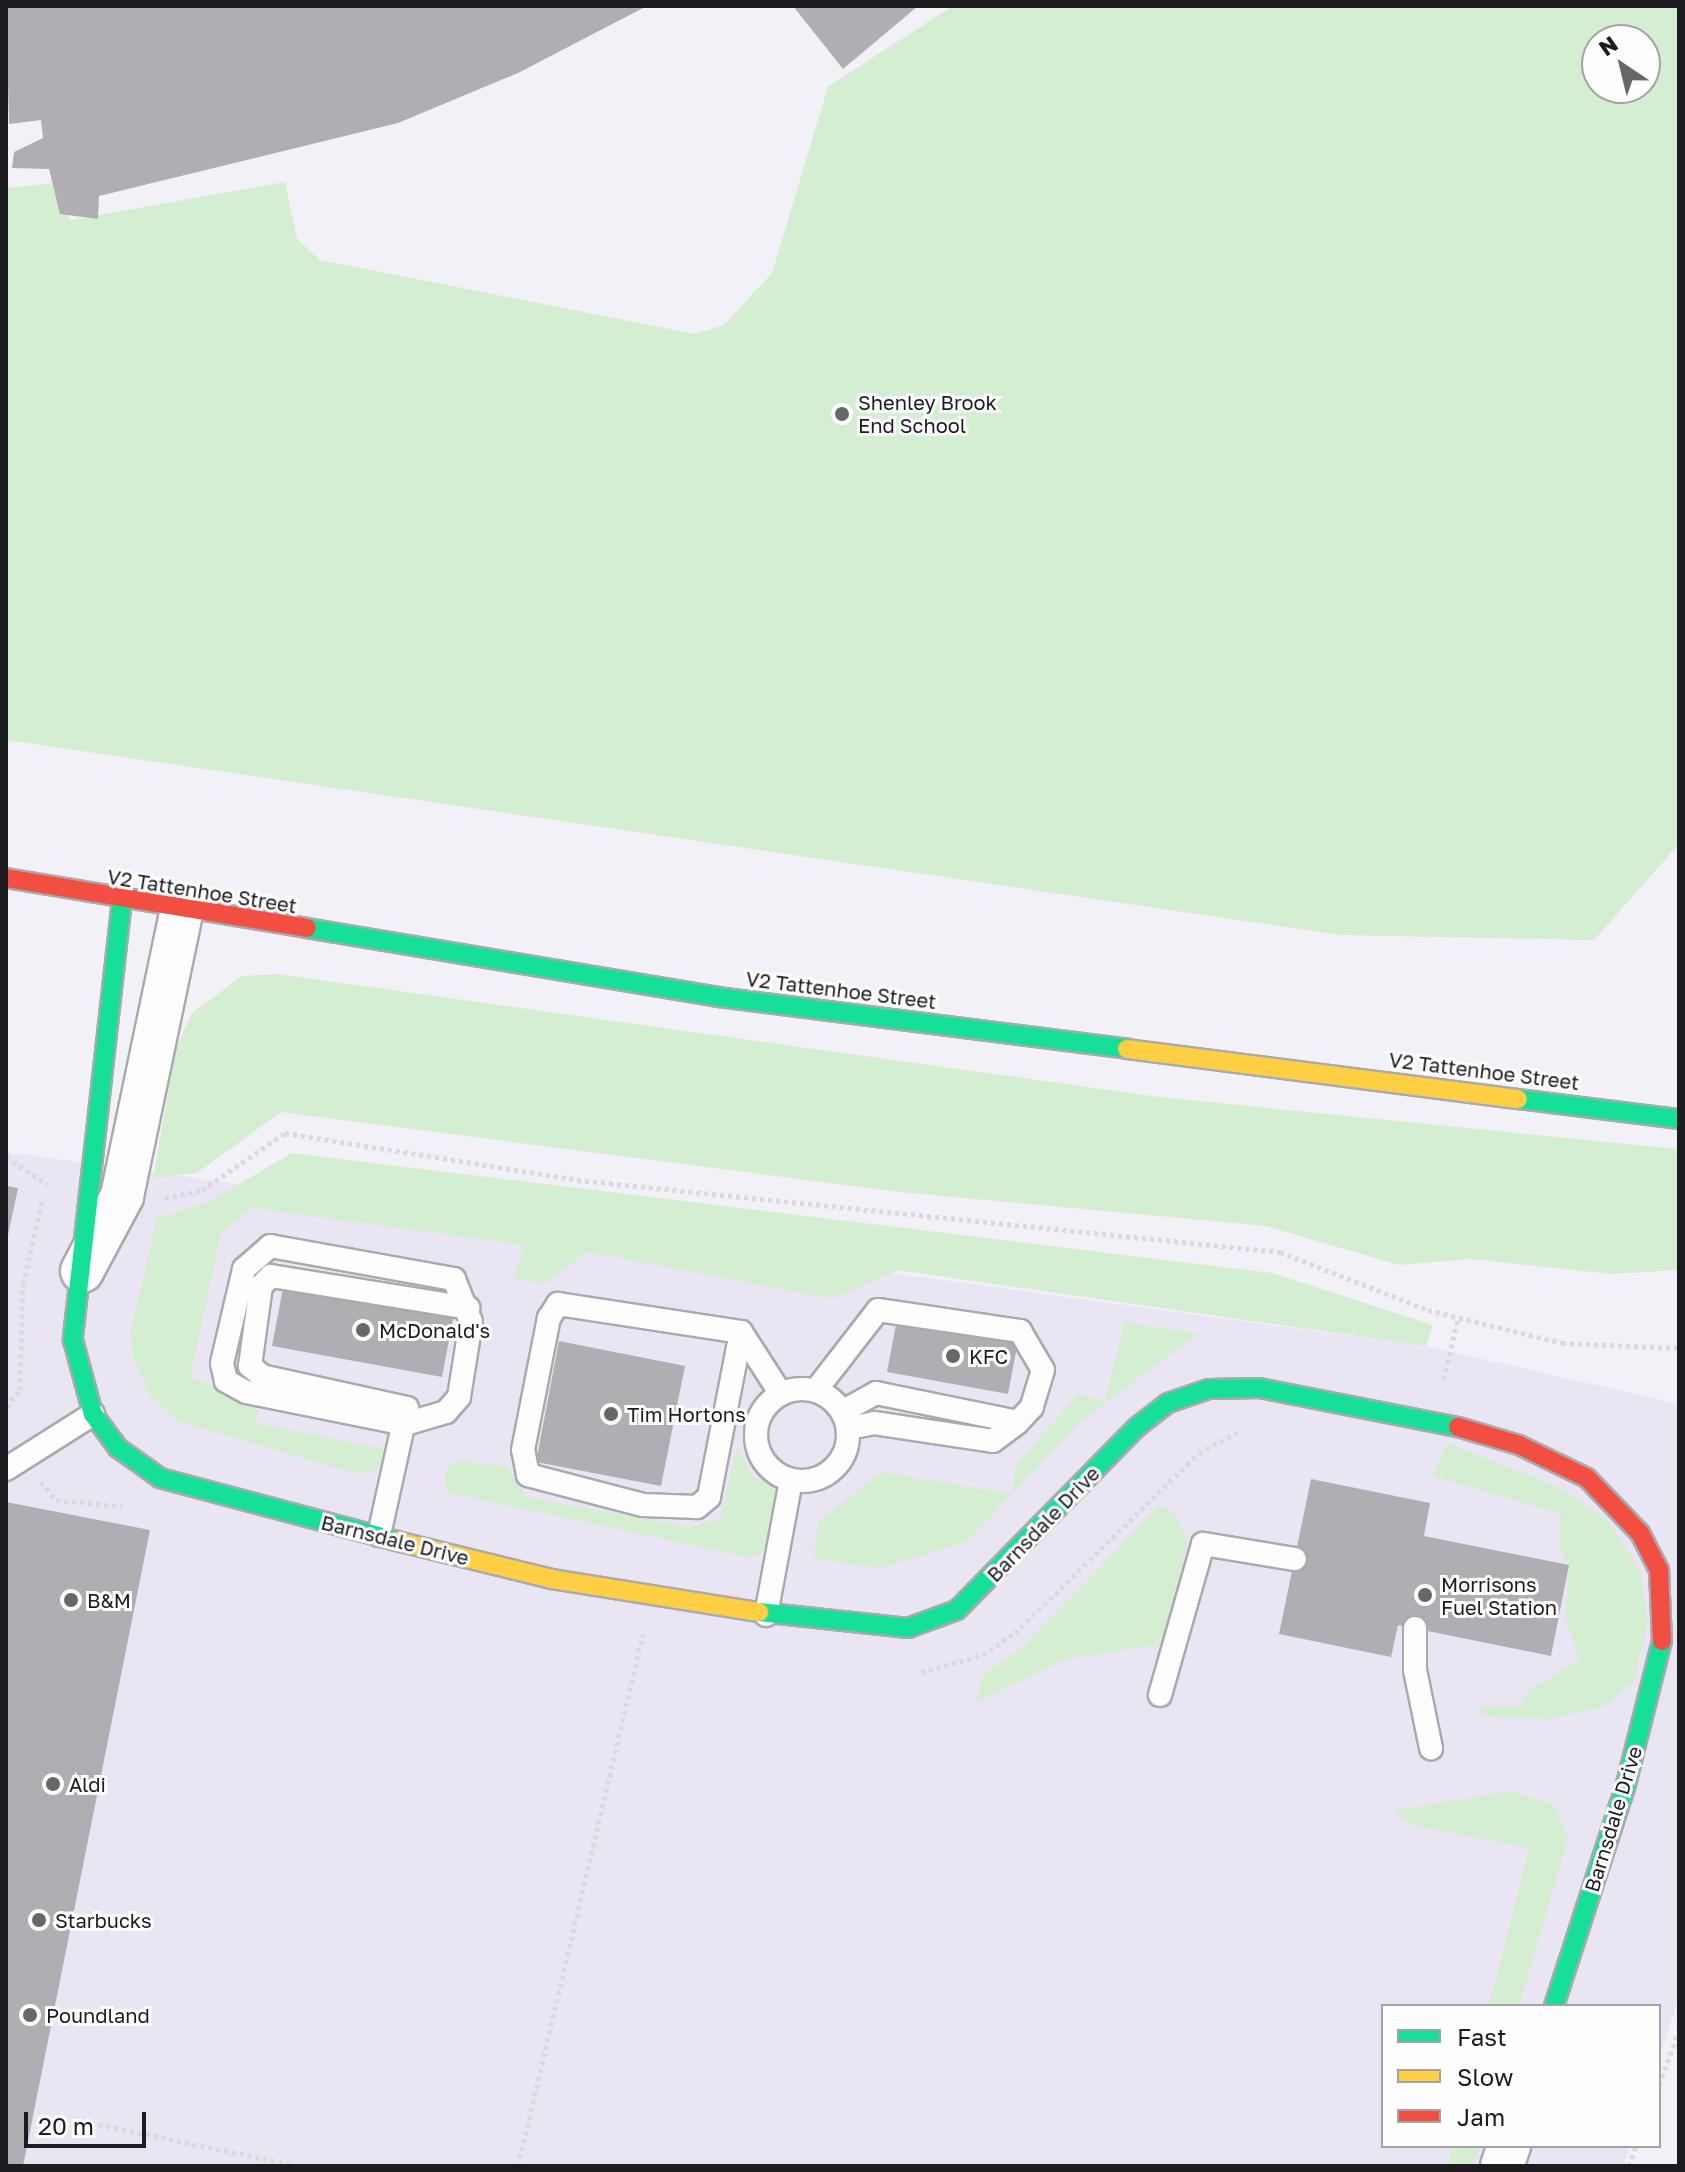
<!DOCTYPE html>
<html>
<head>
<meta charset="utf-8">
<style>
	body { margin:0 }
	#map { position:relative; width:1685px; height:2172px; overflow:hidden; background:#f3f1f8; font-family:"Golos Text",sans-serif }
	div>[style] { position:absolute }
	.built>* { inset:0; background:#eae5f3 }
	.green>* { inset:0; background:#d3eed0 }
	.building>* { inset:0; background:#b1aeb3 }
	.path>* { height:5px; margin-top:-2.5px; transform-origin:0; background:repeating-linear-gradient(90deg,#dbdadd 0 4px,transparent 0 8px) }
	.roads { filter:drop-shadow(2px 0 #aaa9ae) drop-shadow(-2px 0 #aaa9ae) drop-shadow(0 2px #aaa9ae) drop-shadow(0 -2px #aaa9ae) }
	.lane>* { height:22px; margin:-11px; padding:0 11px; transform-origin:11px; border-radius:11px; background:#fdfdfe }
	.lane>.ring { margin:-11px; padding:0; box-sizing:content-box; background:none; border:22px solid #fdfdfe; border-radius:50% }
	.street>* { height:42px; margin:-21px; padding:0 21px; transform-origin:21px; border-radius:21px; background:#fdfdfe }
	.fast>* { height:18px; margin:-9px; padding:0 9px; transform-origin:9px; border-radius:9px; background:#16e098 }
	.slow>* { height:18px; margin:-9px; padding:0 9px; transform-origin:9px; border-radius:9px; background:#ffcf43 }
	.jam>* { height:18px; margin:-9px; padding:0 9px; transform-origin:9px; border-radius:9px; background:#f24e42 }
	.dots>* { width:22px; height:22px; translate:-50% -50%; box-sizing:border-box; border:4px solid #fdfdfd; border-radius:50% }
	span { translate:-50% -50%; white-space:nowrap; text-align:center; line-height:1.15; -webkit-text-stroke:6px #fdfdfd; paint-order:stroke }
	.poi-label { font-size:20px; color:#1c1b1f }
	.left { translate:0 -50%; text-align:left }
	.street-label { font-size:20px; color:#1c1b1f }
	.frame { position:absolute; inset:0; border:8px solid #1c1b1f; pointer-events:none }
	.legend { position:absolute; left:1381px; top:2004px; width:280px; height:144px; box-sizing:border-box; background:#fdfdfd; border:2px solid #a3a3a4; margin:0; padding:10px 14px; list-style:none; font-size:24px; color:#1c1b1f }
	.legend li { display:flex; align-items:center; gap:16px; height:40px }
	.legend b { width:40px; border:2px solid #a3a3a4 }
	.north { position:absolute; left:1581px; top:24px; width:80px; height:80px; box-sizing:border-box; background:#fdfdfd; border:2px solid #a3a3a4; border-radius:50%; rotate:325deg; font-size:22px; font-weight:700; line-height:32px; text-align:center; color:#1c1b1f }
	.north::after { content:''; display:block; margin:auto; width:28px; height:36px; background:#67666b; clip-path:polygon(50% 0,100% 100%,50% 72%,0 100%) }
	.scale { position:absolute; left:24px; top:2112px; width:122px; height:36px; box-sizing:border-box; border:4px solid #1c1b1f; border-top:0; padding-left:10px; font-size:24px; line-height:28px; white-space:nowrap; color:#1c1b1f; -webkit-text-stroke:6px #fdfdfd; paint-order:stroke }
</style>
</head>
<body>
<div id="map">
	<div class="built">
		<i style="clip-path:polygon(6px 1152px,1426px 1346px,1679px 1404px,1679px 1997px,1659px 2058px,1659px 2006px,1383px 2006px,1383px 2146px,1630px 2146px,1624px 2166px,6px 2166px)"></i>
	</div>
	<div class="green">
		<i style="clip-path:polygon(evenodd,952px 6px,1679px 6px,1679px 844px,1594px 940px,1341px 935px,6px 740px,6px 188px,56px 183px,70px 220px,285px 182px,297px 239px,320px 260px,695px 334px,724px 325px,772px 273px,828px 87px,952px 6px,1597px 40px,1645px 40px,1645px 88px,1597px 88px,1597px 40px)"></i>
		<i style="clip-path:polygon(277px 974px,1159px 1097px,1677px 1149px,1679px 1270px,1611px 1274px,1470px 1259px,1399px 1265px,1266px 1226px,899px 1192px,281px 1112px,197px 1173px,153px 1178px,176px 1048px,192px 1013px,242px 976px)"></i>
		<i style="clip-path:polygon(292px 1153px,1272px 1273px,1433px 1325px,1426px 1346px,897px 1270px,833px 1299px,587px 1252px,545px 1284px,514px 1278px,524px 1245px,252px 1208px,221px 1233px,190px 1378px,260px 1401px,256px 1423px,393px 1451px,372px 1473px,353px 1473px,178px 1421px,149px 1395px,133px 1357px,131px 1330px,157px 1219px,208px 1202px)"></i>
		<i style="clip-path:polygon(1125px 1322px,1198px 1334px,1080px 1422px,966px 1542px,881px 1568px,813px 1559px,819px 1521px,882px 1472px,1011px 1494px,1016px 1465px,1078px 1394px,1105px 1401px)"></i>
		<i style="clip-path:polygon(1447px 1443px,1556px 1486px,1607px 1519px,1640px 1571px,1648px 1622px,1633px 1682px,1605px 1706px,1551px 1719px,1484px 1716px,1477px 1707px,1519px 1707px,1530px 1690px,1580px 1659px,1565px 1619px,1569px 1565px,1559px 1548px,1561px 1514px,1433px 1476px)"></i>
		<i style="clip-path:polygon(737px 1447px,752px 1476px,776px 1487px,768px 1549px,751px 1558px,446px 1492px,444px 1471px,456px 1460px,507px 1467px,525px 1497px,689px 1527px,721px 1518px)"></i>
		<i style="clip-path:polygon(1159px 1505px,1174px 1514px,1188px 1541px,1163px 1644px,1066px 1659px,976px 1703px,983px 1675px,1025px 1645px)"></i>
		<i style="clip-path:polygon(1512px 1791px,1555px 1806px,1568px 1839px,1519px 2006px,1489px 2006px,1529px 1848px,1412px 1825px,1393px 1811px)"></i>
		<i style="clip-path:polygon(1453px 2146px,1479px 2146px,1473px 2166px,1448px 2166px)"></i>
	</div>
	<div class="building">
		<i style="clip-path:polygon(6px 6px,647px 6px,518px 73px,398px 123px,99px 196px,98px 219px,60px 214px,49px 169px,12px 168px,14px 152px,43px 138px,41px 120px,9px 124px)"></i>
		<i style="clip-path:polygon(793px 6px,918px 6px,843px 69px)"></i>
		<i style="clip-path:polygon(6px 1186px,18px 1188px,7px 1240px,6px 1240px)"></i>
		<i style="clip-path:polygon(284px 1283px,454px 1314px,442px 1377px,272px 1346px)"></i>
		<i style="clip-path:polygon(897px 1319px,1018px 1341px,1008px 1394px,887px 1372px)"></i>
		<i style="clip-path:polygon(559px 1341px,685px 1366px,661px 1486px,536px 1462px)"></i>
		<i style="clip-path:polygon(1311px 1479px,1430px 1503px,1424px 1536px,1569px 1565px,1551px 1656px,1398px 1625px,1391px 1657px,1279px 1634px)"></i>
		<i style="clip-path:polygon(6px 1502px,150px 1530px,23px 2166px,6px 2166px)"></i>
	</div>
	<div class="path">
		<i style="left:6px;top:1157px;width:50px;rotate:33.7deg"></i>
		<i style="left:165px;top:1198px;width:38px;rotate:-12deg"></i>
		<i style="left:202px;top:1190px;width:101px;rotate:-34.5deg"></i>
		<i style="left:285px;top:1133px;width:296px;rotate:9.1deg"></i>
		<i style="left:577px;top:1180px;width:707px;rotate:5.85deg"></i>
		<i style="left:1280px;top:1252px;width:159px;rotate:21.4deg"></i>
		<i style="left:1428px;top:1310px;width:138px;rotate:13.8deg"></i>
		<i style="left:1562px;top:1343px;width:117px;rotate:2.4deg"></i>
		<i style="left:1444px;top:1379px;width:63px;rotate:-77.1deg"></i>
		<i style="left:6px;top:1407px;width:22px;rotate:-51deg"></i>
		<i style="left:20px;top:1390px;width:106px;rotate:-88.4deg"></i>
		<i style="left:23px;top:1284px;width:85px;rotate:-77.1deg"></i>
		<i style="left:41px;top:1482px;width:23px;rotate:50deg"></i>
		<i style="left:56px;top:1500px;width:66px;rotate:5.2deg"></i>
		<i style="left:921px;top:1672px;width:64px;rotate:-15.3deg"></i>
		<i style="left:983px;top:1655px;width:39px;rotate:-35deg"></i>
		<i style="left:1015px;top:1633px;width:257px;rotate:-44.4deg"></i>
		<i style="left:1199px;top:1453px;width:44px;rotate:-28.3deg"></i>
		<i style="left:1659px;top:2085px;width:59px;rotate:-70deg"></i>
		<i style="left:83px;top:2121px;width:220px;rotate:11.8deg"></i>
		<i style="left:518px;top:2166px;width:546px;rotate:-76.78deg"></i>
		<i style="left:1629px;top:2166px;width:21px;rotate:-71deg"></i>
	</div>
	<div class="roads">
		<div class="lane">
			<i style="left:270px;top:1246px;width:187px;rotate:10.2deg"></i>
			<i style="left:454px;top:1279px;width:46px;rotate:68.4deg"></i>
			<i style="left:471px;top:1322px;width:76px;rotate:99.1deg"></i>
			<i style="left:459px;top:1397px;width:20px;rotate:131deg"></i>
			<i style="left:446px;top:1412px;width:43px;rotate:163.7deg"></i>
			<i style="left:405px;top:1424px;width:162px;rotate:-168.6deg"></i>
			<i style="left:246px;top:1392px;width:23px;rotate:-151deg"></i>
			<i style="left:226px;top:1381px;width:18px;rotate:-103deg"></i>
			<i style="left:222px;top:1363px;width:97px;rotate:-76.8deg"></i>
			<i style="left:244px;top:1269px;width:35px;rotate:-41deg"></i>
			<i style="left:741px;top:1332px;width:168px;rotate:101deg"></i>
			<i style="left:709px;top:1497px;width:16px;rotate:140deg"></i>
			<i style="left:697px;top:1507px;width:54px;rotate:-177.9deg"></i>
			<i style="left:643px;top:1505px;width:119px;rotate:-165.4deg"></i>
			<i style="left:528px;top:1475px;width:25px;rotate:-101deg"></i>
			<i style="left:523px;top:1450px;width:135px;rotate:-78.9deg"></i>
			<i style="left:549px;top:1318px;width:17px;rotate:-57deg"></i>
			<i style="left:558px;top:1304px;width:185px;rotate:8.7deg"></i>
			<i style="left:741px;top:1332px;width:74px;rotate:57.2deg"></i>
			<i class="ring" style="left:756px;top:1389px;width:70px;height:70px"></i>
			<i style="left:816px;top:1390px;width:101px;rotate:-52.2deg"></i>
			<i style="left:878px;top:1310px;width:144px;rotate:8.4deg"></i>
			<i style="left:1020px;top:1331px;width:45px;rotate:59.5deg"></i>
			<i style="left:1043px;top:1370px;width:39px;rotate:107deg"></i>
			<i style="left:1032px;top:1407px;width:21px;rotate:133deg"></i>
			<i style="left:1018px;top:1422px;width:145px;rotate:-168.5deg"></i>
			<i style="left:876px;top:1393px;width:38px;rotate:151deg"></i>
			<i style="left:849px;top:1428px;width:25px;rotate:-11deg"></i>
			<i style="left:874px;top:1423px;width:120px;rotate:8.6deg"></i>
			<i style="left:993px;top:1441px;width:31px;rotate:-37deg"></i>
			<i style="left:6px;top:1469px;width:103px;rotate:-32.3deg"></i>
			<i style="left:379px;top:1535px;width:130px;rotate:-77.6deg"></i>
			<i style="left:407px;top:1408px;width:148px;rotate:-167.6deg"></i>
			<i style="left:262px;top:1376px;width:16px;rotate:-140deg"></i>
			<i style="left:250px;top:1366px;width:81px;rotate:-82.2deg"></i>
			<i style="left:261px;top:1286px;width:14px;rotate:-45deg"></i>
			<i style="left:271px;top:1276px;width:200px;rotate:9.2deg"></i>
			<i style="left:766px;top:1615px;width:137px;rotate:-79.5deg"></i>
			<i style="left:1415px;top:1628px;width:42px;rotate:90deg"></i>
			<i style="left:1415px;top:1670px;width:80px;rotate:78.4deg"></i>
			<i style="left:1160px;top:1695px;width:157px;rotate:-74.1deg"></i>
			<i style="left:1203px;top:1544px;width:93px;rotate:9.3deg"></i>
		</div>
		<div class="street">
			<i style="left:82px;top:1271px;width:85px;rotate:-61.9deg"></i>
			<i style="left:122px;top:1196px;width:292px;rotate:-78.2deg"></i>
			<i style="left:1502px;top:2166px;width:21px;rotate:-71deg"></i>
		</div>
		<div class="fast">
			<i style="left:122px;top:900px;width:443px;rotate:96.4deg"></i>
			<i style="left:73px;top:1340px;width:77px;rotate:74.9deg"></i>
			<i style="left:93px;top:1414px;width:42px;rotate:53.7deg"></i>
			<i style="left:118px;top:1448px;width:52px;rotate:35.5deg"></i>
			<i style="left:160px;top:1478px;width:244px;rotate:14.9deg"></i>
			<i style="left:307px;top:928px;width:417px;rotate:9.5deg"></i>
			<i style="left:718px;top:997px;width:412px;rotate:7.2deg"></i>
			<i style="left:1518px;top:1099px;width:162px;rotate:7.1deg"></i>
			<i style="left:759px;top:1612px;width:150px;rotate:6.1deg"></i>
			<i style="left:908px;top:1628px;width:52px;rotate:-20.2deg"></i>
			<i style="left:957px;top:1610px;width:257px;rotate:-45.5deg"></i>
			<i style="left:1137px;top:1427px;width:39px;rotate:-38deg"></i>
			<i style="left:1168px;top:1403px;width:43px;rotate:-18.9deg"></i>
			<i style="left:1209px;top:1389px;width:50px;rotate:-1.1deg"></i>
			<i style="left:1259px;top:1388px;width:203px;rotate:11.1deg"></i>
			<i style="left:1554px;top:2006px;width:229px;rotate:-72deg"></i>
			<i style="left:1625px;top:1788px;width:152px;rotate:-75.9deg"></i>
		</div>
		<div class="slow">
			<i style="left:1127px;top:1049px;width:394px;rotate:7.3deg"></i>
			<i style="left:396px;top:1541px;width:161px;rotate:13.7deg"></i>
			<i style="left:552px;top:1579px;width:210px;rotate:9.1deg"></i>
		</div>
		<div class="jam">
			<i style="left:6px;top:878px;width:305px;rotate:9.4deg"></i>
			<i style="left:1458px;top:1427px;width:64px;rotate:16.4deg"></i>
			<i style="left:1519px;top:1445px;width:76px;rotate:25.9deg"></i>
			<i style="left:1587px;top:1478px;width:76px;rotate:46.1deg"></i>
			<i style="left:1640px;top:1533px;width:42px;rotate:62.8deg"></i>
			<i style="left:1659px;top:1570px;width:71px;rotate:87.6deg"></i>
		</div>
	</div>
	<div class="dots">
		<i style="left:842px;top:414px;background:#67666b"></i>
		<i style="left:363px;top:1330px;background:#67666b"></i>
		<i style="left:953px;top:1356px;background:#67666b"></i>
		<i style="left:611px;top:1414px;background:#67666b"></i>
		<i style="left:1425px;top:1595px;background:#67666b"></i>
		<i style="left:71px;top:1600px;background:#67666b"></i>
		<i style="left:53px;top:1784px;background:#67666b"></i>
		<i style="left:39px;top:1920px;background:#67666b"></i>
		<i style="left:30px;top:2015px;background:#67666b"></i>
	</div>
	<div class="poi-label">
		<span class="left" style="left:858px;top:414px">Shenley Brook<br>End School</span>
		<span class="left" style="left:379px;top:1330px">McDonald's</span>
		<span class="left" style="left:969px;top:1356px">KFC</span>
		<span class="left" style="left:627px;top:1414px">Tim Hortons</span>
		<span class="left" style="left:1441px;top:1596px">Morrisons<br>Fuel Station</span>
		<span class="left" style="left:87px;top:1600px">B&amp;M</span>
		<span class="left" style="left:69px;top:1784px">Aldi</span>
		<span class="left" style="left:55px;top:1920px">Starbucks</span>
		<span class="left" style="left:46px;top:2015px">Poundland</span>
	</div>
	<div class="street-label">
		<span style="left:202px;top:891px;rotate:9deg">V2 Tattenhoe Street</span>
		<span style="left:841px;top:990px;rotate:7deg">V2 Tattenhoe Street</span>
		<span style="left:1484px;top:1071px;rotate:7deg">V2 Tattenhoe Street</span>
		<span style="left:1043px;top:1524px;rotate:-46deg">Barnsdale Drive</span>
		<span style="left:395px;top:1540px;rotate:14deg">Barnsdale Drive</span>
		<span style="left:1613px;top:1819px;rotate:-73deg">Barnsdale Drive</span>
	</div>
	<div class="frame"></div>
	<ul class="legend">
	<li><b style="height:10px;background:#16e098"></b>Fast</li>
	<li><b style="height:10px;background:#ffcf43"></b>Slow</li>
	<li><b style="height:10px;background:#f24e42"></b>Jam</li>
	</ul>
	<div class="north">N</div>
	<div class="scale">20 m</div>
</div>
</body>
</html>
